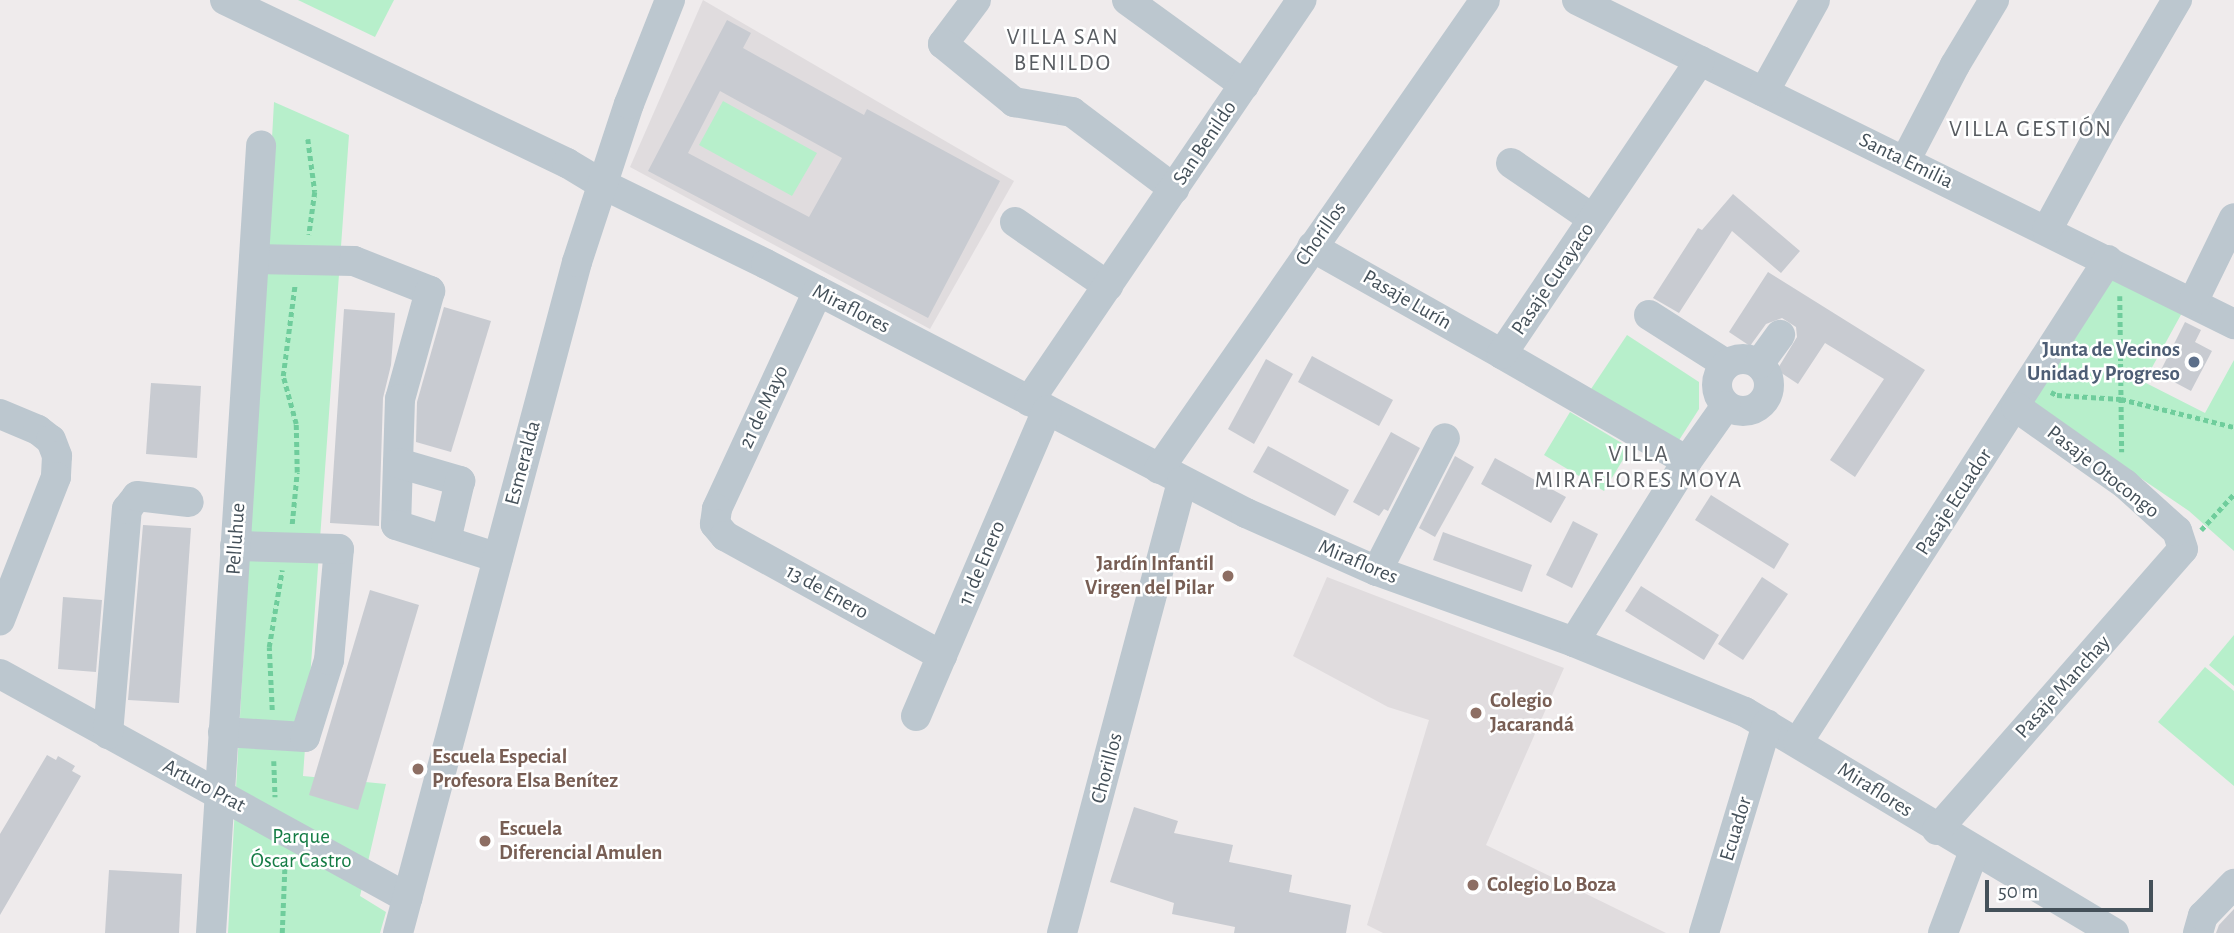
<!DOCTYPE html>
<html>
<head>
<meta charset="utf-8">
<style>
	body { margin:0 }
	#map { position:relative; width:2234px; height:933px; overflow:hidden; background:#efebec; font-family:"Alegreya Sans",sans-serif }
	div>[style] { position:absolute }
	.education>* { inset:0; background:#e0dcde }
	.green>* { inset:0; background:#b7efcb }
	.building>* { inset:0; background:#c8cbd1 }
	.path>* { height:4.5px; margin-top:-2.25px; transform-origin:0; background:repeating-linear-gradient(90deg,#6fcd9c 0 5px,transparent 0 8.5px) }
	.minor>* { height:30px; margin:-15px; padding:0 15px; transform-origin:15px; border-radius:15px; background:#bcc7cf }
	.minor>.ring { margin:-15px; padding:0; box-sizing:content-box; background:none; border:30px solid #bcc7cf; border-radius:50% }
	.dots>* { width:19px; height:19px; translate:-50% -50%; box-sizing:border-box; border:4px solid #fff; border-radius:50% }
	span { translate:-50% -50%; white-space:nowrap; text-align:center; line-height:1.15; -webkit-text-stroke:5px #fff; paint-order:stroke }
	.street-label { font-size:21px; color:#445059 }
	.service-label { font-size:21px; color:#4e5e75; font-weight:700 }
	.right { translate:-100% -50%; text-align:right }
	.education-label { font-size:21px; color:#785e54; font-weight:700 }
	.left { translate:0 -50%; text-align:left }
	.park-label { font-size:21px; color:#147b44 }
	.neighbourhood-label { font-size:23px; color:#585c61; letter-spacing:2px }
	.scale { position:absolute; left:1985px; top:880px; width:168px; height:32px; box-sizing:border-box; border:4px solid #445059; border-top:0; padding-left:9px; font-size:21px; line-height:24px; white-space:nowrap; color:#445059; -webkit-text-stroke:5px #fff; paint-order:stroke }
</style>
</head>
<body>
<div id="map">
	<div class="education">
		<i style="clip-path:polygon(703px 0,1014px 181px,930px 329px,630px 167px)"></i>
		<i style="clip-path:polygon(1327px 577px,1564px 668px,1486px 845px,1666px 933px,1383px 933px,1367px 925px,1429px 720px,1388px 707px,1293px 656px)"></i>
	</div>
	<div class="green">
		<i style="clip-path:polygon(298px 0,394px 0,375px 37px)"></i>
		<i style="clip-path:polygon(723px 101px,817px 153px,792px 196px,699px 145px)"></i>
		<i style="clip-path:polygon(274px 102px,349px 135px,303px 776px,386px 784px,360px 896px,386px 912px,380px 933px,228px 933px)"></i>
		<i style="clip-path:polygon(2113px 275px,2183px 311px,2144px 382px,2205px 413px,2234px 360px,2234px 551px,2189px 511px,2030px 403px)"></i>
		<i style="clip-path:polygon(1627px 335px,1699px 382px,1699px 409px,1674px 448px,1589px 392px)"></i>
		<i style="clip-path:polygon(1570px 412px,1630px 448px,1604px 491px,1544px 455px)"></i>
		<i style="clip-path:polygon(2234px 635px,2234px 686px,2209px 665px)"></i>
		<i style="clip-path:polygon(2205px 667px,2234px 691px,2234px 786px,2158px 722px)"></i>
	</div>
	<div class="building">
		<i style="clip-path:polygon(evenodd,727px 20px,751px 33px,743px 48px,864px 115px,867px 109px,1000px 181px,928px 318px,648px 171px,727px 20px,720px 91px,842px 158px,809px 217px,688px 153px,720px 91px)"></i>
		<i style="clip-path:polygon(1733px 194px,1800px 251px,1781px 273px,1732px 231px,1679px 313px,1653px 298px,1698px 228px,1702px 230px)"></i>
		<i style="clip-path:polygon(1768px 272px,1925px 370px,1855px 477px,1830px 460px,1884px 379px,1825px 343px,1798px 384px,1777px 370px,1797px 337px,1796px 327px,1782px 318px,1766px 324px,1750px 346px,1729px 332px)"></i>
		<i style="clip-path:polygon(444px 307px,491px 321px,451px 452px,416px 442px,417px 402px)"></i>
		<i style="clip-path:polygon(344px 309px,395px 313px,391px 365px,383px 398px,379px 526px,330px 523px)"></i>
		<i style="clip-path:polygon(2185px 322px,2201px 330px,2195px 342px,2212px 351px,2191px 391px,2159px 374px)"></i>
		<i style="clip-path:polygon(1312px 356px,1393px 400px,1379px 426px,1298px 382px)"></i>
		<i style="clip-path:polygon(1266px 359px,1293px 374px,1254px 444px,1228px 429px)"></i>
		<i style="clip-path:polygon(151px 383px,201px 386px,197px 458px,146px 454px)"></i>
		<i style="clip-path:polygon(1391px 432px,1420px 448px,1388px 511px,1384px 509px,1379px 516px,1353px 502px)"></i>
		<i style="clip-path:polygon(1268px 446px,1349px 490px,1335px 516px,1253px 472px)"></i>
		<i style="clip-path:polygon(1455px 456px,1474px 467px,1435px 537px,1419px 528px)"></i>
		<i style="clip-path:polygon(1495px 458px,1566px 497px,1551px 523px,1481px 484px)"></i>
		<i style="clip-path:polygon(1711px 495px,1789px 544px,1774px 569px,1695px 520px)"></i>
		<i style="clip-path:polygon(1573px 521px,1598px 534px,1572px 588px,1546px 575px)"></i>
		<i style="clip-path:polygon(143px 525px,191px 528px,179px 703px,128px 700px)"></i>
		<i style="clip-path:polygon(1443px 532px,1532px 565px,1522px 592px,1433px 560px)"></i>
		<i style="clip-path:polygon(1762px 577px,1788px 594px,1743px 660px,1718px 644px)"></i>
		<i style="clip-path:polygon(1641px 586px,1719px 635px,1704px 660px,1625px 611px)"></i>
		<i style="clip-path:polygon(370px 590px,419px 605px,358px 810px,309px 795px)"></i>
		<i style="clip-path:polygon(63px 597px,102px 600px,96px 672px,58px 669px)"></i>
		<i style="clip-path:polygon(47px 755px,56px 760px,58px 756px,75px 766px,72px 771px,81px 776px,0 915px,0 834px)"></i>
		<i style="clip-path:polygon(1134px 807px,1178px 821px,1174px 833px,1233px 845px,1229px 862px,1292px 875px,1289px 892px,1351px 905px,1346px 933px,1234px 933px,1235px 927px,1172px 914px,1174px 903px,1110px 882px)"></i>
		<i style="clip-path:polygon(109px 870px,182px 874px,179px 933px,105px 933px)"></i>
		<i style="clip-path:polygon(2234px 909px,2234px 933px,2216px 933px,2219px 925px)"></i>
	</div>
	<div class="path">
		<i style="left:308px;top:139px;width:53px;rotate:82.5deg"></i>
		<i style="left:315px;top:192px;width:43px;rotate:97.9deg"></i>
		<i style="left:2120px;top:296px;width:156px;rotate:89.3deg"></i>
		<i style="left:2051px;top:392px;width:7px;rotate:27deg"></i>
		<i style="left:2057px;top:395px;width:64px;rotate:3.6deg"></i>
		<i style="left:2121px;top:399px;width:116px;rotate:13.9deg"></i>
		<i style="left:292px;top:524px;width:52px;rotate:-84.5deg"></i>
		<i style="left:297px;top:472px;width:48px;rotate:-91.2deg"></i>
		<i style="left:296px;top:424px;width:50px;rotate:-105.2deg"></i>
		<i style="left:283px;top:376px;width:93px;rotate:-82.6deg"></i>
		<i style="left:2201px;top:530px;width:49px;rotate:-47.5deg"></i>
		<i style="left:272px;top:710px;width:63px;rotate:-92.7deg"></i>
		<i style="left:269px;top:647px;width:78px;rotate:-80.4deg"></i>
		<i style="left:274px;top:761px;width:36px;rotate:88deg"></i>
		<i style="left:282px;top:933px;width:76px;rotate:-87.7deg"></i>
	</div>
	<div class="minor">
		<i style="left:225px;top:0;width:379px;rotate:25.5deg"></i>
		<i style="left:567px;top:163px;width:41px;rotate:31deg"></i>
		<i style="left:602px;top:184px;width:182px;rotate:26deg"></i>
		<i style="left:766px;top:264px;width:541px;rotate:27.42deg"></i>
		<i style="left:1246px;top:513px;width:143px;rotate:23.9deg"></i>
		<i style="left:1377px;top:571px;width:209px;rotate:19.8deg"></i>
		<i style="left:1574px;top:642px;width:185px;rotate:22.3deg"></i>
		<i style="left:1745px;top:712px;width:430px;rotate:30.9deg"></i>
		<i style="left:976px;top:0;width:55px;rotate:126.9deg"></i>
		<i style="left:943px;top:44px;width:92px;rotate:39.2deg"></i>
		<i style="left:1014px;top:102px;width:59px;rotate:9.8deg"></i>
		<i style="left:1072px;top:112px;width:128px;rotate:37deg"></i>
		<i style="left:1127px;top:0;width:145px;rotate:36deg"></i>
		<i style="left:1577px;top:0;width:733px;rotate:26.25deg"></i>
		<i style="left:1764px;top:92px;width:105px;rotate:-61deg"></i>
		<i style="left:1905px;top:161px;width:108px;rotate:-62.5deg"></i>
		<i style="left:1955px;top:65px;width:76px;rotate:-59deg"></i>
		<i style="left:1511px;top:163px;width:99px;rotate:34.3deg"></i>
		<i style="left:1015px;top:222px;width:113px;rotate:34.5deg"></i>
		<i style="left:2047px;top:230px;width:122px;rotate:-61.5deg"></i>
		<i style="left:2105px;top:123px;width:143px;rotate:-59.7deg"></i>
		<i style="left:1312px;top:247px;width:218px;rotate:29.4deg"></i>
		<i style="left:254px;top:259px;width:100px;rotate:1.1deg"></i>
		<i style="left:354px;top:261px;width:82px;rotate:21.5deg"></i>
		<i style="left:430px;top:291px;width:112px;rotate:105.5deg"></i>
		<i style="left:400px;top:399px;width:126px;rotate:91.8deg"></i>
		<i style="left:396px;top:525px;width:107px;rotate:17.9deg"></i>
		<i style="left:818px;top:291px;width:240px;rotate:114.9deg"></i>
		<i style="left:717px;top:509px;width:15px;rotate:98deg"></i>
		<i style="left:715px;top:524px;width:16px;rotate:50deg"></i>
		<i style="left:725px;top:536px;width:248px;rotate:28.9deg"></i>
		<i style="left:2193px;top:302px;width:93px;rotate:-64deg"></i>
		<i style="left:1649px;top:315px;width:91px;rotate:32.5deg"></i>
		<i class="ring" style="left:1717px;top:359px;width:22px;height:22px"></i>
		<i style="left:1759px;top:364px;width:36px;rotate:-54deg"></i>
		<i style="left:1029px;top:401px;width:485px;rotate:-55.8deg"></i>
		<i style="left:0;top:414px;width:41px;rotate:22.8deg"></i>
		<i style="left:38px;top:430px;width:16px;rotate:38deg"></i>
		<i style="left:51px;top:440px;width:17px;rotate:69deg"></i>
		<i style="left:57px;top:456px;width:21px;rotate:93deg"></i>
		<i style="left:56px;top:477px;width:154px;rotate:111.4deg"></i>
		<i style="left:1687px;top:461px;width:214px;rotate:-150deg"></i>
		<i style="left:1502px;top:354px;width:354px;rotate:-56deg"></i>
		<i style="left:398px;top:463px;width:65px;rotate:16.2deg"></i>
		<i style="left:460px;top:481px;width:61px;rotate:103.3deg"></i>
		<i style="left:1159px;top:469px;width:571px;rotate:-55.2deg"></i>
		<i style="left:1377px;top:571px;width:149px;rotate:-62.9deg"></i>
		<i style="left:1574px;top:642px;width:213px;rotate:-58deg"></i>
		<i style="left:1687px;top:461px;width:67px;rotate:-54.7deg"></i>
		<i style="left:0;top:674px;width:465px;rotate:28.8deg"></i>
		<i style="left:916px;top:716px;width:332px;rotate:-66.8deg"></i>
		<i style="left:223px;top:732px;width:82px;rotate:3.5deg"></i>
		<i style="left:305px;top:737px;width:81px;rotate:-72.7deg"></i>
		<i style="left:329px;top:660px;width:111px;rotate:-84.9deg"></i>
		<i style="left:339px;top:549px;width:104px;rotate:-178.3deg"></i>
		<i style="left:108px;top:734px;width:226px;rotate:-85.2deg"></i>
		<i style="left:127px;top:509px;width:16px;rotate:-52deg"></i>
		<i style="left:137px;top:496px;width:52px;rotate:6.6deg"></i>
		<i style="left:1798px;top:742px;width:573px;rotate:-57.25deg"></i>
		<i style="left:1937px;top:830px;width:373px;rotate:-48.8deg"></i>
		<i style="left:2183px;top:549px;width:19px;rotate:-108deg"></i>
		<i style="left:2177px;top:531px;width:70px;rotate:-137.9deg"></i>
		<i style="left:2125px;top:484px;width:133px;rotate:-144.8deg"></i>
		<i style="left:211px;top:933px;width:789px;rotate:-86.36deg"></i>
		<i style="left:398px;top:933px;width:694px;rotate:-75.06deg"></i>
		<i style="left:577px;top:262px;width:166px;rotate:-71.8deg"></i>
		<i style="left:629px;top:104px;width:112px;rotate:-68.5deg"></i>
		<i style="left:1062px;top:933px;width:468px;rotate:-75.1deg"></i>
		<i style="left:1704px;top:933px;width:218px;rotate:-73.2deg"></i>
		<i style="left:1943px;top:933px;width:88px;rotate:-69.3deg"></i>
		<i style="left:2198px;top:933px;width:18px;rotate:-74deg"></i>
		<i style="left:2203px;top:916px;width:45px;rotate:-45.9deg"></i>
	</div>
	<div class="dots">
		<i style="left:2194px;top:362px;background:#5c6f8a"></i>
		<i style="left:1228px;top:576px;background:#8d6e63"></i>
		<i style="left:1476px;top:713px;background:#8d6e63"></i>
		<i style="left:418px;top:769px;background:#8d6e63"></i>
		<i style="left:485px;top:841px;background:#8d6e63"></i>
		<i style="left:1473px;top:885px;background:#8d6e63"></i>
	</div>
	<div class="street-label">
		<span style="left:1205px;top:143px;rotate:-56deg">San Benildo</span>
		<span style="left:1906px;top:161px;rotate:26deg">Santa Emilia</span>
		<span style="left:1321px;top:234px;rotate:-55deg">Chorillos</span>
		<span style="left:1553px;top:279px;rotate:-56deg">Pasaje Curayaco</span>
		<span style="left:1407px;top:300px;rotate:30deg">Pasaje Lurín</span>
		<span style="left:851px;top:309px;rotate:27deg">Miraflores</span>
		<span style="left:764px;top:407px;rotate:-65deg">21 de Mayo</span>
		<span style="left:523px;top:463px;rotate:-75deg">Esmeralda</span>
		<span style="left:2103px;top:472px;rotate:38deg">Pasaje Otocongo</span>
		<span style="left:1954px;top:502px;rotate:-57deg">Pasaje Ecuador</span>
		<span style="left:236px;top:539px;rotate:-86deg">Pelluhue</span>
		<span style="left:1358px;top:562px;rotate:23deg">Miraflores</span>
		<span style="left:982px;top:563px;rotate:-67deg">11 de Enero</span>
		<span style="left:827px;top:592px;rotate:29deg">13 de Enero</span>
		<span style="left:2063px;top:687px;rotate:-48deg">Pasaje Manchay</span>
		<span style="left:1107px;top:768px;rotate:-75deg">Chorillos</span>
		<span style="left:204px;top:786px;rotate:28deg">Arturo Prat</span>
		<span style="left:1875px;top:790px;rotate:32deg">Miraflores</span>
		<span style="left:1736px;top:829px;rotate:-73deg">Ecuador</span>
	</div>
	<div class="service-label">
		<span class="right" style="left:2180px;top:362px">Junta de Vecinos<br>Unidad y Progreso</span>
	</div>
	<div class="education-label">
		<span class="right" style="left:1214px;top:576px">Jardín Infantil<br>Virgen del Pilar</span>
		<span class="left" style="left:1490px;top:713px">Colegio<br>Jacarandá</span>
		<span class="left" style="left:432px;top:769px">Escuela Especial<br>Profesora Elsa Benítez</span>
		<span class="left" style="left:499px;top:841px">Escuela<br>Diferencial Amulen</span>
		<span class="left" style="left:1487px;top:885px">Colegio Lo Boza</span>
	</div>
	<div class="park-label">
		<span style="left:301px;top:849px">Parque<br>Óscar Castro</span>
	</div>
	<div class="neighbourhood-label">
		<span style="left:1063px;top:51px">VILLA SAN<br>BENILDO</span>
		<span style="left:2031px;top:130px">VILLA GESTIÓN</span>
		<span style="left:1639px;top:468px">VILLA<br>MIRAFLORES MOYA</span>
	</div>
	<div class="scale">50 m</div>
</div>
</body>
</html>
